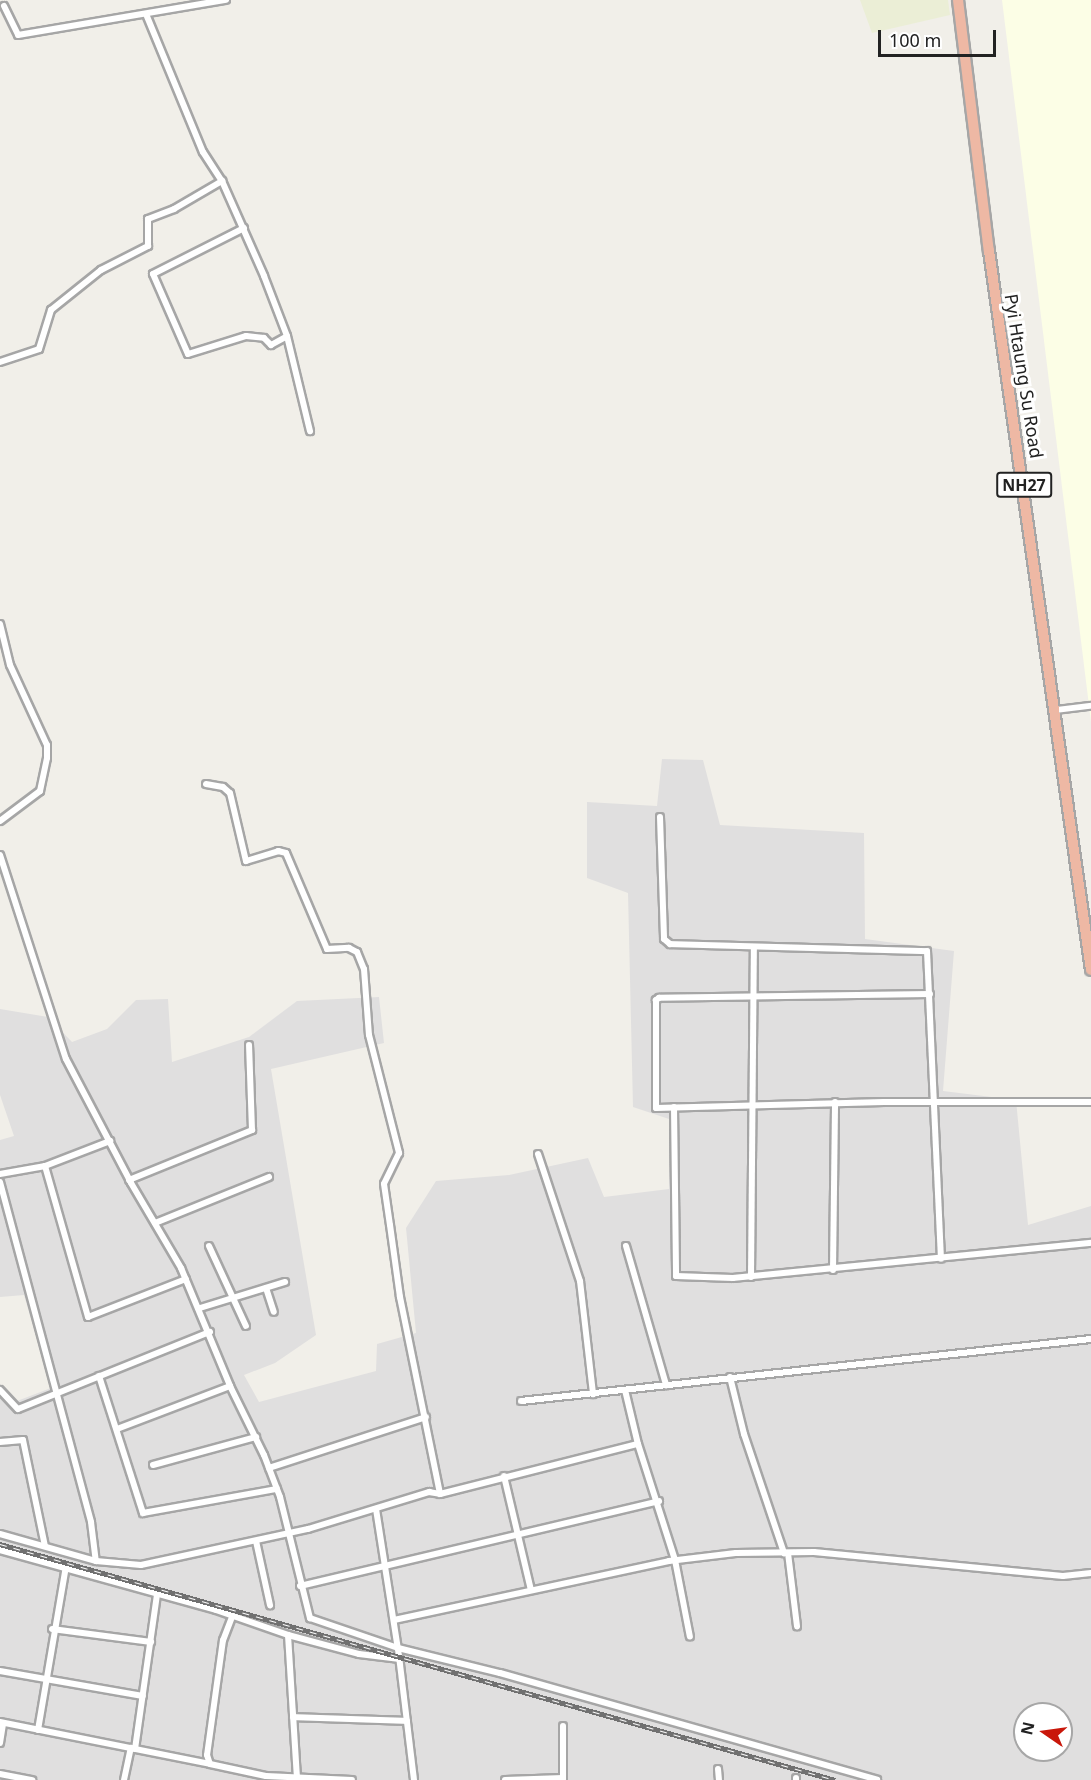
<!DOCTYPE html>
<html>
<head>
<meta charset="utf-8">
<style>
	body { margin:0 }
	#map { position:relative; width:1091px; height:1780px; overflow:hidden; background:#f1efe9; font-family:"Noto Sans",sans-serif }
	div>[style] { position:absolute }
	.residential>* { inset:0; background:#e0dfdf }
	.education>* { inset:0; background:#fcfee6 }
	.farmland>* { inset:0; background:#ebeed6 }
	.roads { filter:drop-shadow(2px 0 #a6a6a6) drop-shadow(-2px 0 #a6a6a6) drop-shadow(0 2px #a6a6a6) drop-shadow(0 -2px #a6a6a6) }
	.minor>* { height:6px; margin:-3px; padding:0 3px; transform-origin:3px; border-radius:3px; background:#fff }
	.trunk>* { height:10px; margin:-5px; padding:0 5px; transform-origin:5px; border-radius:5px; background:#eeb8a4 }
	.rail>* { height:4.5px; margin-top:-2.25px; transform-origin:0; background:repeating-linear-gradient(90deg,#fff 0 7px,#707070 0 14px); box-sizing:border-box; border-block:2px solid #707070 }
	span { translate:-50% -50%; white-space:nowrap; text-align:center; line-height:1.15; -webkit-text-stroke:6px #fff; paint-order:stroke }
	.shield-label span { padding:2px 4px; background:#fff; border:2px solid; border-radius:4px; -webkit-text-stroke-width:0 }
	.shield-label { font-size:16px; color:#222; font-weight:700 }
	.street-label { font-size:18px; color:#222 }
	.north { position:absolute; left:1013px; top:1702px; width:60px; height:60px; box-sizing:border-box; background:#fff; border:2px solid #a7a7a7; border-radius:50%; rotate:283deg; font-size:16px; font-weight:700; line-height:24px; text-align:center; color:#222 }
	.north::after { content:''; display:block; margin:auto; width:21px; height:27px; background:#c9170a; clip-path:polygon(50% 0,100% 100%,50% 72%,0 100%) }
	.scale { position:absolute; left:878px; top:30px; width:118px; height:27px; box-sizing:border-box; border:3px solid #222; border-top:0; padding-left:8px; font-size:18px; line-height:21px; white-space:nowrap; color:#222; -webkit-text-stroke:4px #fff; paint-order:stroke }
</style>
</head>
<body>
<div id="map">
	<div class="residential">
		<i style="clip-path:polygon(evenodd,662px 759px,703px 760px,720px 825px,864px 833px,865px 939px,954px 951px,943px 1091px,1016px 1100px,1028px 1225px,1091px 1206px,1091px 1780px,0 1780px,0 1385px,17px 1401px,51px 1388px,24px 1295px,0 1297px,0 1140px,14px 1136px,0 1095px,0 1009px,48px 1017px,72px 1042px,107px 1029px,136px 1000px,168px 999px,172px 1062px,249px 1037px,297px 1001px,379px 997px,384px 1043px,271px 1069px,316px 1335px,275px 1363px,244px 1375px,259px 1402px,376px 1371px,377px 1344px,416px 1333px,406px 1228px,436px 1181px,509px 1175px,588px 1158px,604px 1197px,669px 1189px,669px 1119px,633px 1107px,628px 893px,587px 878px,587px 802px,657px 806px,662px 759px,1025px 1714px,1061px 1714px,1061px 1750px,1025px 1750px,1025px 1714px)"></i>
	</div>
	<div class="education">
		<i style="clip-path:polygon(1002px 0,1091px 0,1091px 722px)"></i>
	</div>
	<div class="farmland">
		<i style="clip-path:polygon(860px 0,948px 0,950px 15px,872px 33px)"></i>
	</div>
	<div class="roads">
		<div class="minor">
			<i style="left:4px;top:6px;width:32px;rotate:64deg"></i>
			<i style="left:18px;top:35px;width:211px;rotate:-9.6deg"></i>
			<i style="left:146px;top:14px;width:149px;rotate:67.6deg"></i>
			<i style="left:203px;top:152px;width:35px;rotate:57deg"></i>
			<i style="left:222px;top:181px;width:104px;rotate:66.1deg"></i>
			<i style="left:264px;top:276px;width:64px;rotate:69deg"></i>
			<i style="left:287px;top:336px;width:98px;rotate:76.4deg"></i>
			<i style="left:244px;top:228px;width:102px;rotate:153.2deg"></i>
			<i style="left:153px;top:274px;width:87px;rotate:66.4deg"></i>
			<i style="left:188px;top:354px;width:61px;rotate:-17.2deg"></i>
			<i style="left:246px;top:336px;width:18px;rotate:6deg"></i>
			<i style="left:264px;top:338px;width:10px;rotate:45deg"></i>
			<i style="left:271px;top:345px;width:18px;rotate:-29deg"></i>
			<i style="left:0;top:362px;width:41px;rotate:-18.4deg"></i>
			<i style="left:39px;top:349px;width:41px;rotate:-72.9deg"></i>
			<i style="left:51px;top:310px;width:64px;rotate:-38.7deg"></i>
			<i style="left:101px;top:270px;width:53px;rotate:-27.1deg"></i>
			<i style="left:148px;top:246px;width:27px;rotate:-90deg"></i>
			<i style="left:148px;top:219px;width:28px;rotate:-21deg"></i>
			<i style="left:174px;top:209px;width:56px;rotate:-30.3deg"></i>
			<i style="left:0;top:624px;width:42px;rotate:76.3deg"></i>
			<i style="left:10px;top:665px;width:88px;rotate:65.2deg"></i>
			<i style="left:47px;top:745px;width:13px;rotate:90deg"></i>
			<i style="left:47px;top:758px;width:34px;rotate:102deg"></i>
			<i style="left:40px;top:791px;width:50px;rotate:143.1deg"></i>
			<i style="left:1056px;top:710px;width:35px;rotate:-7deg"></i>
			<i style="left:206px;top:784px;width:17px;rotate:10deg"></i>
			<i style="left:223px;top:787px;width:9px;rotate:41deg"></i>
			<i style="left:230px;top:793px;width:70px;rotate:76.8deg"></i>
			<i style="left:246px;top:861px;width:34px;rotate:-17deg"></i>
			<i style="left:278px;top:851px;width:8px;rotate:14deg"></i>
			<i style="left:286px;top:853px;width:104px;rotate:66.9deg"></i>
			<i style="left:327px;top:949px;width:22px;rotate:-3deg"></i>
			<i style="left:349px;top:948px;width:9px;rotate:27deg"></i>
			<i style="left:357px;top:952px;width:18px;rotate:68deg"></i>
			<i style="left:364px;top:969px;width:66px;rotate:85.7deg"></i>
			<i style="left:369px;top:1035px;width:122px;rotate:75.7deg"></i>
			<i style="left:399px;top:1153px;width:34px;rotate:116deg"></i>
			<i style="left:384px;top:1184px;width:41px;rotate:81.7deg"></i>
			<i style="left:390px;top:1225px;width:73px;rotate:82.1deg"></i>
			<i style="left:400px;top:1297px;width:201px;rotate:78.5deg"></i>
			<i style="left:660px;top:817px;width:122px;rotate:88.1deg"></i>
			<i style="left:664px;top:939px;width:8px;rotate:40deg"></i>
			<i style="left:670px;top:944px;width:257px;rotate:1.6deg"></i>
			<i style="left:927px;top:951px;width:308px;rotate:87.4deg"></i>
			<i style="left:0;top:855px;width:214px;rotate:72.1deg"></i>
			<i style="left:66px;top:1059px;width:140px;rotate:62.3deg"></i>
			<i style="left:131px;top:1183px;width:99px;rotate:59.5deg"></i>
			<i style="left:181px;top:1268px;width:128px;rotate:67.4deg"></i>
			<i style="left:230px;top:1386px;width:77px;rotate:63.8deg"></i>
			<i style="left:264px;top:1455px;width:45px;rotate:69.1deg"></i>
			<i style="left:280px;top:1497px;width:125px;rotate:76.1deg"></i>
			<i style="left:310px;top:1618px;width:93px;rotate:18.8deg"></i>
			<i style="left:398px;top:1648px;width:105px;rotate:13.8deg"></i>
			<i style="left:500px;top:1673px;width:392px;rotate:15.8deg"></i>
			<i style="left:930px;top:994px;width:271px;rotate:179.2deg"></i>
			<i style="left:659px;top:998px;width:4px;rotate:146deg"></i>
			<i style="left:656px;top:1000px;width:108px;rotate:90deg"></i>
			<i style="left:656px;top:1108px;width:228px;rotate:-1.5deg"></i>
			<i style="left:884px;top:1102px;width:207px"></i>
			<i style="left:674px;top:1107px;width:169px;rotate:89.3deg"></i>
			<i style="left:676px;top:1276px;width:57px;rotate:2deg"></i>
			<i style="left:733px;top:1278px;width:360px;rotate:-5.6deg"></i>
			<i style="left:538px;top:1154px;width:134px;rotate:71.7deg"></i>
			<i style="left:580px;top:1281px;width:114px;rotate:83.4deg"></i>
			<i style="left:45px;top:1166px;width:157px;rotate:74.1deg"></i>
			<i style="left:88px;top:1317px;width:105px;rotate:-21.2deg"></i>
			<i style="left:0;top:1174px;width:46px;rotate:-10.1deg"></i>
			<i style="left:45px;top:1166px;width:70px;rotate:-21deg"></i>
			<i style="left:129px;top:1180px;width:133px;rotate:-22.1deg"></i>
			<i style="left:252px;top:1130px;width:85px;rotate:-92deg"></i>
			<i style="left:0;top:1182px;width:352px;rotate:75deg"></i>
			<i style="left:91px;top:1522px;width:39px;rotate:83deg"></i>
			<i style="left:155px;top:1223px;width:123px;rotate:-22deg"></i>
			<i style="left:209px;top:1246px;width:88px;rotate:65.2deg"></i>
			<i style="left:626px;top:1246px;width:145px;rotate:73.9deg"></i>
			<i style="left:833px;top:1270px;width:168px;rotate:-89.3deg"></i>
			<i style="left:751px;top:1277px;width:328px;rotate:-89.5deg"></i>
			<i style="left:266px;top:1288px;width:25px;rotate:72deg"></i>
			<i style="left:200px;top:1308px;width:89px;rotate:-17deg"></i>
			<i style="left:99px;top:1376px;width:144px;rotate:72.2deg"></i>
			<i style="left:143px;top:1513px;width:136px;rotate:-10.2deg"></i>
			<i style="left:730px;top:1377px;width:59px;rotate:76.2deg"></i>
			<i style="left:744px;top:1434px;width:126px;rotate:71.4deg"></i>
			<i style="left:0;top:1390px;width:26px;rotate:47deg"></i>
			<i style="left:18px;top:1409px;width:207px;rotate:-21.9deg"></i>
			<i style="left:625px;top:1390px;width:56px;rotate:76.5deg"></i>
			<i style="left:638px;top:1444px;width:122px;rotate:72.3deg"></i>
			<i style="left:675px;top:1560px;width:78px;rotate:79deg"></i>
			<i style="left:521px;top:1401px;width:573px;rotate:-6.21deg"></i>
			<i style="left:117px;top:1429px;width:121px;rotate:-20.8deg"></i>
			<i style="left:0;top:1442px;width:23px;rotate:-5deg"></i>
			<i style="left:23px;top:1440px;width:108px;rotate:78.3deg"></i>
			<i style="left:153px;top:1465px;width:107px;rotate:-15.2deg"></i>
			<i style="left:269px;top:1468px;width:165px;rotate:-18deg"></i>
			<i style="left:504px;top:1476px;width:117px;rotate:76.7deg"></i>
			<i style="left:376px;top:1509px;width:149px;rotate:81.1deg"></i>
			<i style="left:399px;top:1656px;width:125px;rotate:83.1deg"></i>
			<i style="left:0;top:1534px;width:100px;rotate:15.7deg"></i>
			<i style="left:96px;top:1561px;width:45px;rotate:5.1deg"></i>
			<i style="left:141px;top:1565px;width:171px;rotate:-12.2deg"></i>
			<i style="left:308px;top:1529px;width:127px;rotate:-17deg"></i>
			<i style="left:429px;top:1492px;width:11px;rotate:10deg"></i>
			<i style="left:440px;top:1494px;width:204px;rotate:-14.2deg"></i>
			<i style="left:256px;top:1541px;width:66px;rotate:77.7deg"></i>
			<i style="left:0;top:1550px;width:224px;rotate:15.5deg"></i>
			<i style="left:216px;top:1610px;width:76px;rotate:19.1deg"></i>
			<i style="left:288px;top:1635px;width:73px;rotate:15deg"></i>
			<i style="left:359px;top:1654px;width:41px;rotate:7deg"></i>
			<i style="left:788px;top:1553px;width:74px;rotate:83deg"></i>
			<i style="left:300px;top:1586px;width:369px;rotate:-13.3deg"></i>
			<i style="left:232px;top:1617px;width:25px;rotate:111deg"></i>
			<i style="left:223px;top:1640px;width:116px;rotate:97.9deg"></i>
			<i style="left:207px;top:1755px;width:9px;rotate:72deg"></i>
			<i style="left:210px;top:1764px;width:57px;rotate:12.1deg"></i>
			<i style="left:266px;top:1776px;width:86px;rotate:2.7deg"></i>
			<i style="left:394px;top:1620px;width:281px;rotate:-12.1deg"></i>
			<i style="left:669px;top:1561px;width:67px;rotate:-6.8deg"></i>
			<i style="left:736px;top:1553px;width:78px;rotate:-0.7deg"></i>
			<i style="left:814px;top:1552px;width:250px;rotate:5.5deg"></i>
			<i style="left:1063px;top:1576px;width:28px;rotate:-6deg"></i>
			<i style="left:52px;top:1629px;width:100px;rotate:7.5deg"></i>
			<i style="left:288px;top:1635px;width:143px;rotate:86.4deg"></i>
			<i style="left:0;top:1671px;width:145px;rotate:9.9deg"></i>
			<i style="left:293px;top:1717px;width:114px;rotate:2deg"></i>
			<i style="left:0;top:1722px;width:214px;rotate:11.3deg"></i>
			<i style="left:563px;top:1726px;width:53px;rotate:90deg"></i>
			<i style="left:38px;top:1730px;width:165px;rotate:-80.3deg"></i>
			<i style="left:0;top:1743px;width:20px;rotate:-81deg"></i>
			<i style="left:135px;top:1749px;width:156px;rotate:-81.9deg"></i>
			<i style="left:718px;top:1769px;width:11px;rotate:85deg"></i>
			<i style="left:0;top:1774px;width:33px;rotate:11deg"></i>
			<i style="left:124px;top:1780px;width:33px;rotate:-78deg"></i>
			<i style="left:505px;top:1780px;width:58px;rotate:-2deg"></i>
			<i style="left:796px;top:1780px;width:2px;rotate:-90deg"></i>
		</div>
		<div class="trunk">
			<i style="left:958px;top:0;width:253px;rotate:83deg"></i>
			<i style="left:989px;top:251px;width:726px;rotate:81.93deg"></i>
		</div>
	</div>
	<div class="rail">
		<i style="left:0;top:1544px;width:868px;rotate:15.78deg"></i>
	</div>
	<div class="shield-label">
		<span style="left:1024px;top:485px">NH27</span>
	</div>
	<div class="street-label">
		<span style="left:1024px;top:376px;rotate:81deg">Pyi Htaung Su Road</span>
	</div>
	<div class="north">N</div>
	<div class="scale">100 m</div>
</div>
</body>
</html>
